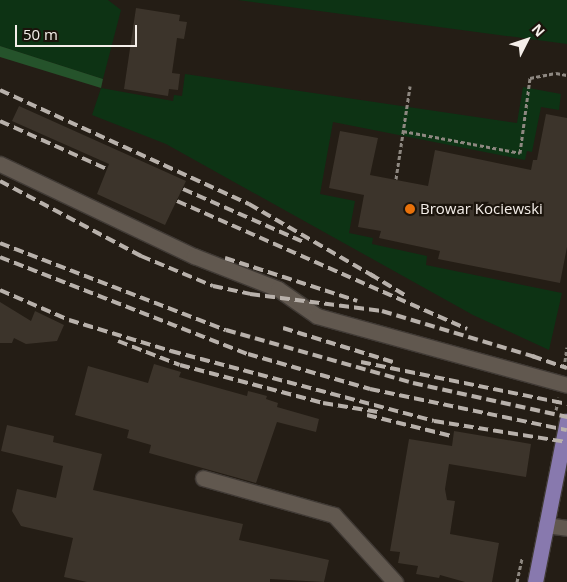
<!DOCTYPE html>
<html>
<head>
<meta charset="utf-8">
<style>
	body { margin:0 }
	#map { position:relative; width:567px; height:582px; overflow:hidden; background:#241d15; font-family:"Open Sans",sans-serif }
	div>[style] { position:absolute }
	.green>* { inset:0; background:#0d3314 }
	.forest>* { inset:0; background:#25532b }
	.building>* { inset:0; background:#3c342b }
	.path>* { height:3px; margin-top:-1.5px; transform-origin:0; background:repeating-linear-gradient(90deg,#8e8881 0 4px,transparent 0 6.5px) }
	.roads { filter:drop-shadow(1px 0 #403a35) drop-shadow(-1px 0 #403a35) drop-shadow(0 1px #403a35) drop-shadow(0 -1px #403a35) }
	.minor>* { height:15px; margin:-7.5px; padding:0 7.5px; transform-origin:7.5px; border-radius:7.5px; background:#61584f }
	.major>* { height:15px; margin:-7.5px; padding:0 7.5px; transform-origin:7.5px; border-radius:7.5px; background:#8879ae }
	.rail>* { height:4px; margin-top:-2px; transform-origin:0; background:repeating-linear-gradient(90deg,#b8b1ab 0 10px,transparent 0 15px) }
	.dots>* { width:14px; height:14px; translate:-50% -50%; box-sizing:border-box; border:2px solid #1b140c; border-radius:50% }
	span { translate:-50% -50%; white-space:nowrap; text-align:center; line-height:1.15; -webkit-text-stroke:4.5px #1b140c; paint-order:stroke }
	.poi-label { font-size:15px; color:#f4eee9 }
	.left { translate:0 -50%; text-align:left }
	.north { position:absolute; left:502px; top:15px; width:50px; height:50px; -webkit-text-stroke:4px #1b140c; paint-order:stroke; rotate:49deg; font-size:14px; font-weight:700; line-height:20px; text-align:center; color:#f4eee9 }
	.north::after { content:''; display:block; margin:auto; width:18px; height:22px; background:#f4eee9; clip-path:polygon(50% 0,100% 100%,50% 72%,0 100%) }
	.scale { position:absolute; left:15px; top:25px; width:122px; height:22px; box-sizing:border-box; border:2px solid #f4eee9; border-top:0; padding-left:6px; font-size:15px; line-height:18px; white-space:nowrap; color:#f4eee9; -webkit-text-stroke:4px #1b140c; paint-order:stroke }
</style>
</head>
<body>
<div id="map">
	<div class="green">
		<i style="clip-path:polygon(0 0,108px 0,121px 10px,103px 79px,0 46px)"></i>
		<i style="clip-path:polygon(238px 0,567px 0,567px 44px)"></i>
		<i style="clip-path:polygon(185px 74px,517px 123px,523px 87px,561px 94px,559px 110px,541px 107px,532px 152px,527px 151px,525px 160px,333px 122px,320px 194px,355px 201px,349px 233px,373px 238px,372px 244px,427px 256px,426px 265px,562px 293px,549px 350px,473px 315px,166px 144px,92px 115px,101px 88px,173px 101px,174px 95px,182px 96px)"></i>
	</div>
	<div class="forest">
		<i style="clip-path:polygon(0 46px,103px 79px,101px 88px,0 57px)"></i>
	</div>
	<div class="building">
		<i style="clip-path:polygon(136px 8px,180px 15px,179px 21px,187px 22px,184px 39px,177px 38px,172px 73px,180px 74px,178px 90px,169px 89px,168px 96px,124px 89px)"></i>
		<i style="clip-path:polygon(19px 106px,186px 181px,165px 225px,97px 194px,109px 164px,12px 121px)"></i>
		<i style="clip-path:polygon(546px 114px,567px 118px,567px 247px,560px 283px,438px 259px,440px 251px,379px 238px,381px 231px,358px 227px,364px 195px,329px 188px,340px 131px,378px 138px,370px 175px,428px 186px,435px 150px,531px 170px,533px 160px,537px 160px)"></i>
		<i style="clip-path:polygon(0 302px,31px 321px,35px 311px,64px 325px,57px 341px,26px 344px,14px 338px,12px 343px,0 343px)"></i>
		<i style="clip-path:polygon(154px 364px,181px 372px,179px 377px,247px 396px,248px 391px,267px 396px,266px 399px,278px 403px,277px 407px,319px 419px,316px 432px,277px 422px,256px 483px,149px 453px,151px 445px,127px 438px,129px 430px,75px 415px,88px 366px,148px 383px)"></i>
		<i style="clip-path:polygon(7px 425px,54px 436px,53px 442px,102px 454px,93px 490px,243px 524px,239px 540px,329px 560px,324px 582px,270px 579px,270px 582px,87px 582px,64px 577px,73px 538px,21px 526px,12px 511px,17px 489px,56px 498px,63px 466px,1px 451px)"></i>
		<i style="clip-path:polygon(454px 431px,531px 444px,526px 477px,449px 464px,445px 489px,447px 500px,455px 501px,450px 534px,499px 543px,492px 582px,465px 582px,440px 575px,439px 578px,416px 574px,418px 566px,398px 563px,400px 552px,390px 551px,409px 439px,452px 446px)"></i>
	</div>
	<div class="path">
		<i style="left:403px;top:131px;width:119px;rotate:10.6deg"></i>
		<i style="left:520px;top:153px;width:76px;rotate:-82.4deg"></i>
		<i style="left:530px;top:78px;width:26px;rotate:-11deg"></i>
		<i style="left:556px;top:73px;width:11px;rotate:10deg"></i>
		<i style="left:396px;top:179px;width:94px;rotate:-81.4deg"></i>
		<i style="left:564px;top:368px;width:21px;rotate:-82deg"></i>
		<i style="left:556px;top:410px;width:13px;rotate:-77deg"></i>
		<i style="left:517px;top:582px;width:24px;rotate:-78deg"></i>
	</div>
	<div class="roads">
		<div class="minor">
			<i style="left:0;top:164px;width:215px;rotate:25.4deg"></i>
			<i style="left:194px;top:256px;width:90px;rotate:21.4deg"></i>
			<i style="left:278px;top:289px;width:47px;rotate:34.7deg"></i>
			<i style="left:317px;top:316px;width:259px;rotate:15.4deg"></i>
			<i style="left:203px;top:478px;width:136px;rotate:15.8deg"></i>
			<i style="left:334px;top:515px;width:91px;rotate:47.7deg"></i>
			<i style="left:546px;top:525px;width:21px;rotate:8deg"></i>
		</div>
		<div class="major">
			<i style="left:535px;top:582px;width:164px;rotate:-78.8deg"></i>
		</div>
	</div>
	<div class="rail">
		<i style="left:0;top:90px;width:274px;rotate:24.6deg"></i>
		<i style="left:249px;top:204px;width:146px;rotate:30.1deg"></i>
		<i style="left:0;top:121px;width:117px;rotate:24.2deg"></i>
		<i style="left:0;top:181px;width:160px;rotate:28deg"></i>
		<i style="left:141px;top:256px;width:78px;rotate:22.6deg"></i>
		<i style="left:213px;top:286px;width:38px;rotate:12deg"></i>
		<i style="left:250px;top:294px;width:133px;rotate:7.3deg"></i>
		<i style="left:382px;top:311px;width:164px;rotate:16.7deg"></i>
		<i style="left:183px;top:189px;width:132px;rotate:23.7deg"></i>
		<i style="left:177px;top:201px;width:317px;rotate:23.8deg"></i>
		<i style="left:0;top:243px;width:242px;rotate:21.1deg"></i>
		<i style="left:226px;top:330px;width:194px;rotate:15.8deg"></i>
		<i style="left:413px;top:383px;width:158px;rotate:12.4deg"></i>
		<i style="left:0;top:257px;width:266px;rotate:21.4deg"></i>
		<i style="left:248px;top:354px;width:127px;rotate:16deg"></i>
		<i style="left:370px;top:389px;width:201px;rotate:11.8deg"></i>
		<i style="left:225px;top:258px;width:139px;rotate:18deg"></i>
		<i style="left:370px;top:274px;width:44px;rotate:31.2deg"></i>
		<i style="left:0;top:290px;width:75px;rotate:23.5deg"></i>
		<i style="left:69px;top:320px;width:107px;rotate:16.9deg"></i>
		<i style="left:171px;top:351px;width:272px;rotate:14.9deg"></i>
		<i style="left:434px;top:421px;width:135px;rotate:9deg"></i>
		<i style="left:283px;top:328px;width:115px;rotate:17.2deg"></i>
		<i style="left:118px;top:341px;width:66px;rotate:21.2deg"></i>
		<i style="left:180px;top:365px;width:148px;rotate:14.9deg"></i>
		<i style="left:323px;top:403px;width:56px;rotate:9.3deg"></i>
		<i style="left:532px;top:356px;width:37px;rotate:19deg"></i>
		<i style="left:361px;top:362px;width:210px;rotate:11.5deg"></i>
		<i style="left:367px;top:415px;width:87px;rotate:14deg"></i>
	</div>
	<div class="dots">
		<i style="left:410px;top:209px;background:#e8710a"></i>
	</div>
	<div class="poi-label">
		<span class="left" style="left:420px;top:209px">Browar Kociewski</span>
	</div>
	<div class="north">N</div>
	<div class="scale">50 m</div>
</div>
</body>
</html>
